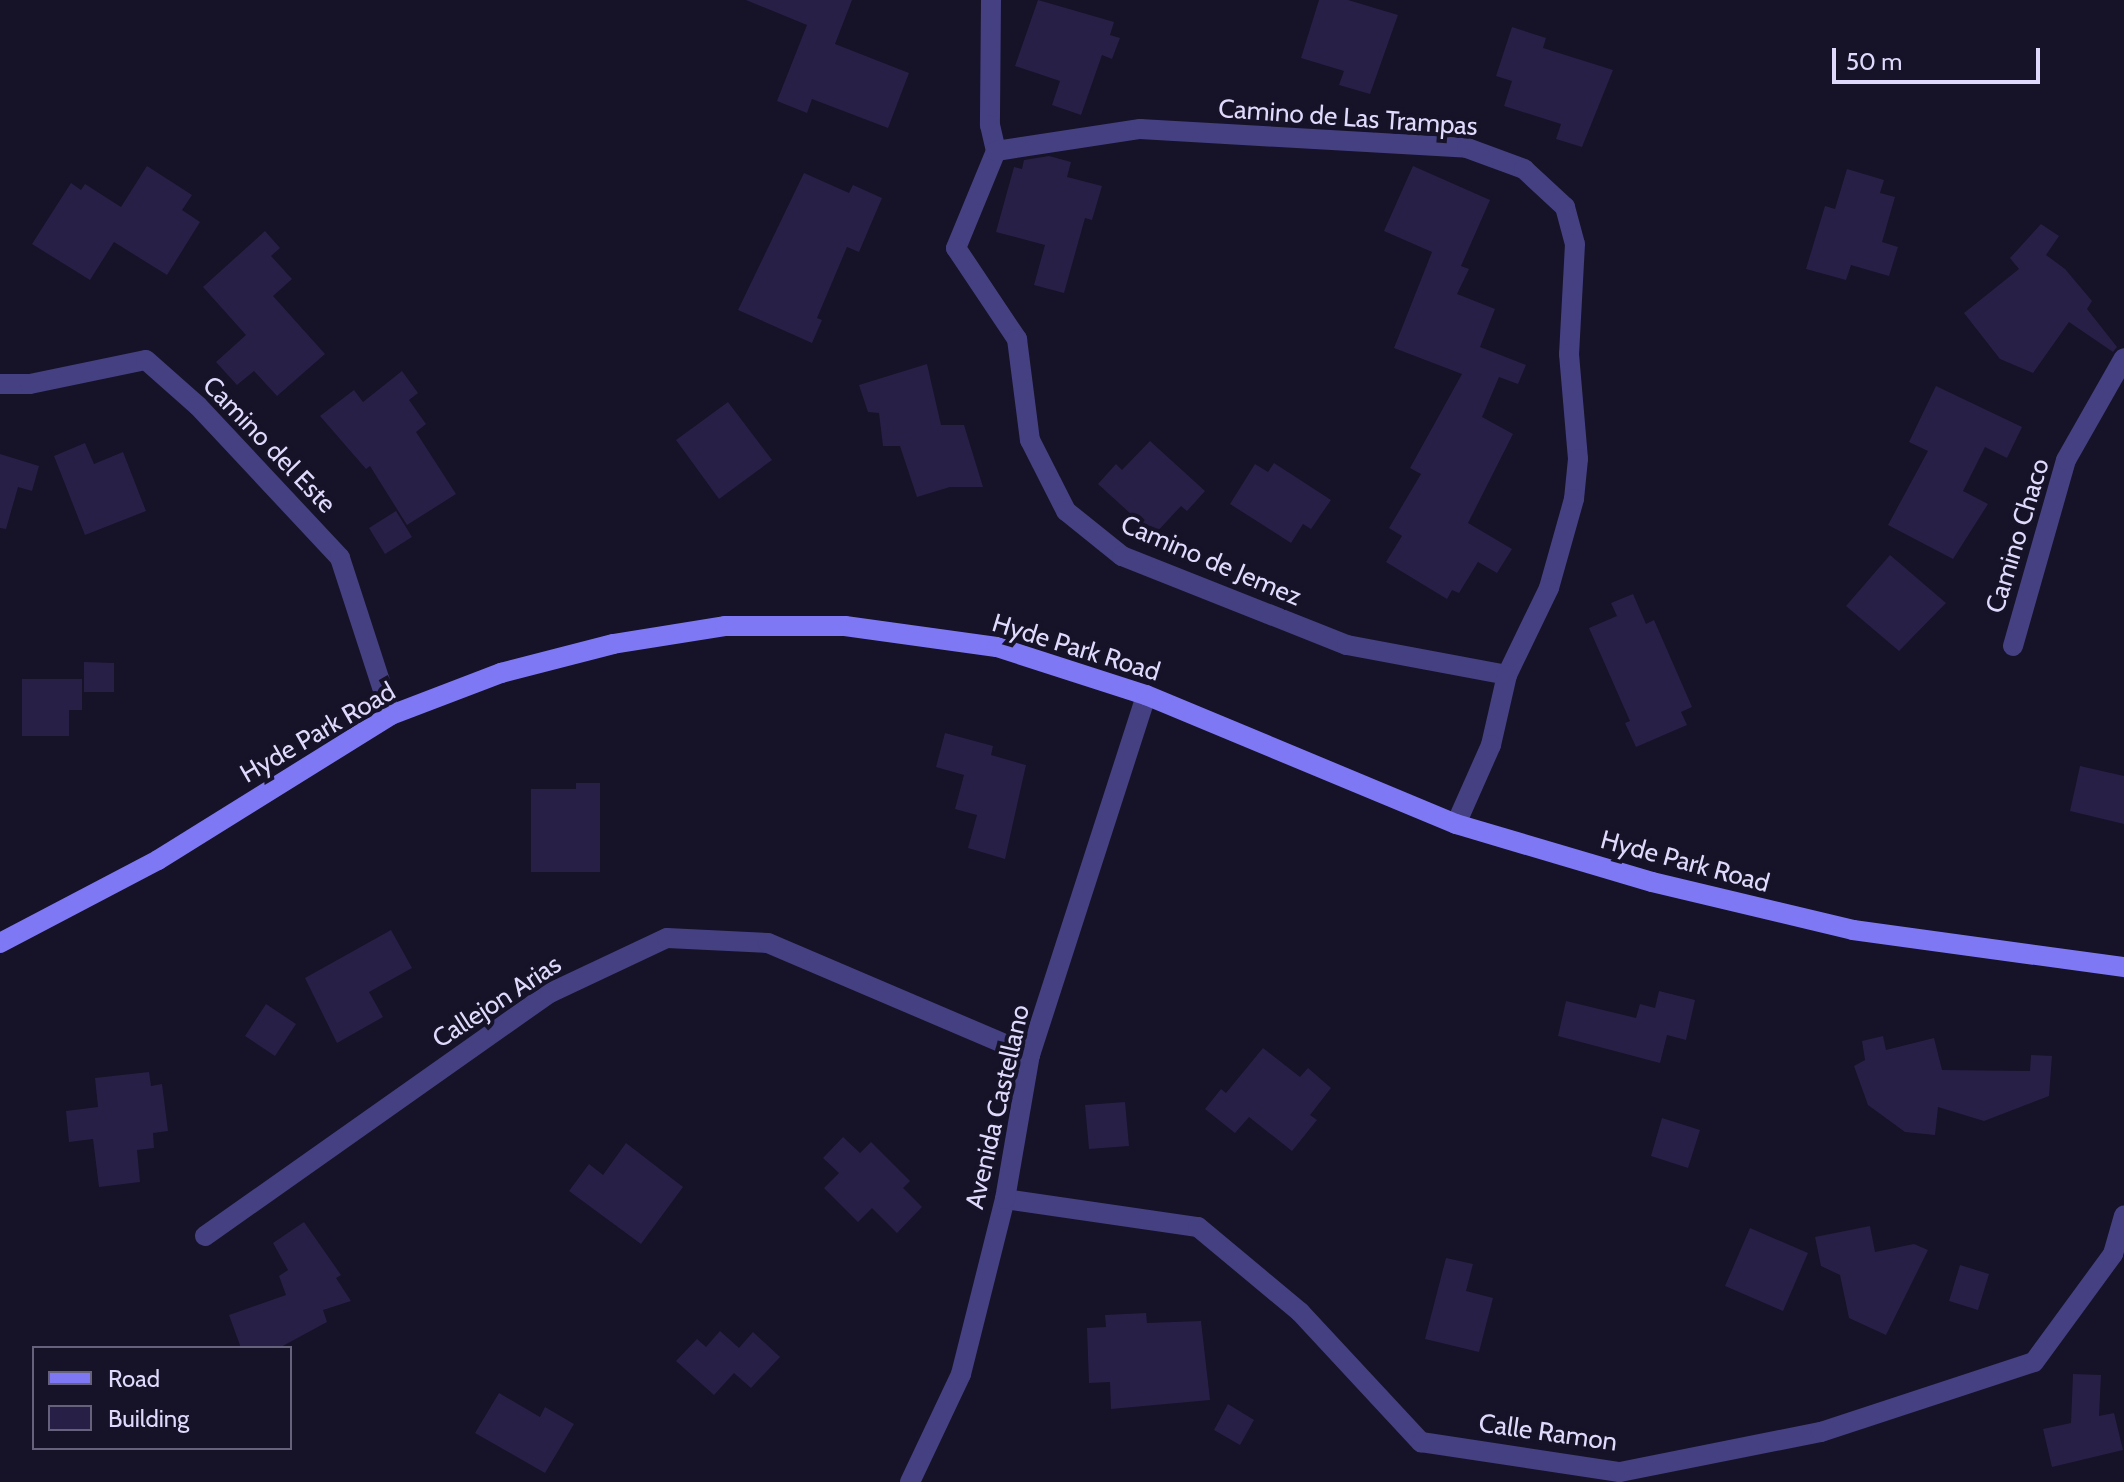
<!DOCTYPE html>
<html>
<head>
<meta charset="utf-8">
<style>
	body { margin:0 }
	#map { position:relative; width:2124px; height:1482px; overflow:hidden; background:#161227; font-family:Cabin,sans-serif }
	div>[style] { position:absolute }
	.building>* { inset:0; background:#281f46 }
	.minor>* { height:20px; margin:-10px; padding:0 10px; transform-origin:10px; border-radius:10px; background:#444082 }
	.secondary>* { height:20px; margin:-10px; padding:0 10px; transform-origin:10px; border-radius:10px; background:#7e78f5 }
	span { translate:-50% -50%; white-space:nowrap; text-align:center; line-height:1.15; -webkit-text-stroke:8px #161227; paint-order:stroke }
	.street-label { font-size:26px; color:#dfdafc }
	.legend { position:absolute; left:32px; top:1346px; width:260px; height:104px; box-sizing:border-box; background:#161227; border:2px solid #66627c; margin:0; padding:10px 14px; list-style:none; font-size:24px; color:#dfdafc }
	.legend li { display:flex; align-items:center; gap:16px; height:40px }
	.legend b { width:40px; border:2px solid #66627c }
	.scale { position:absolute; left:1832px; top:48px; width:208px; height:36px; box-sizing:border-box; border:4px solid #dfdafc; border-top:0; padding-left:10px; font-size:24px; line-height:28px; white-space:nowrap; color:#dfdafc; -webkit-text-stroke:6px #161227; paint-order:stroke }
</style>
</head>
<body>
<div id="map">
	<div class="building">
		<i style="clip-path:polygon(746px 0,852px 0,835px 44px,909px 73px,888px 128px,812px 99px,807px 113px,777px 101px,807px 25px)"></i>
		<i style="clip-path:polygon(1038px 0,1114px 22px,1110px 35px,1120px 38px,1112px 59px,1102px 55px,1081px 115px,1052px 105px,1060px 81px,1015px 66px)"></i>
		<i style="clip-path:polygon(1319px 0,1348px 0,1398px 15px,1370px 94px,1339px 85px,1344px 71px,1301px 58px)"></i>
		<i style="clip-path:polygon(1512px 27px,1546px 38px,1543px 48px,1613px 70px,1582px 147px,1556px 139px,1561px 124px,1504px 106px,1512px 81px,1496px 76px)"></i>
		<i style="clip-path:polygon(1049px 156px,1071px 162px,1067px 177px,1102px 186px,1092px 220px,1085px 218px,1064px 293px,1034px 285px,1045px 245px,996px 232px,1014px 167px,1022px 169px,1024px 160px)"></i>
		<i style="clip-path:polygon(147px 166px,192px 195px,182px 210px,200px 222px,167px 275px,114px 242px,90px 280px,32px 244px,71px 183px,81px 190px,85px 184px,121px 207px)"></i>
		<i style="clip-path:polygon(1413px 166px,1490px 200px,1461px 266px,1469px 269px,1457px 294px,1495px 309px,1480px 347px,1526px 365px,1518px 384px,1499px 377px,1482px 417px,1513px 434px,1468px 523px,1512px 549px,1497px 573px,1478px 562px,1459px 593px,1452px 590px,1447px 599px,1386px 562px,1402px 536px,1389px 528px,1421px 474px,1410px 468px,1462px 374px,1394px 348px,1432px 252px,1384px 231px)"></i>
		<i style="clip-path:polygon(1847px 169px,1884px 180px,1880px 193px,1895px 197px,1882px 242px,1898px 247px,1889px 276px,1851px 265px,1846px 280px,1806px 269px,1825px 206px,1835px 209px)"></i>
		<i style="clip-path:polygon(804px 173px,849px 193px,853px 185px,882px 198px,859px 252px,847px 247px,817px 318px,822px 320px,812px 343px,738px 310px)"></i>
		<i style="clip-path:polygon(2041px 224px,2059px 236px,2046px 255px,2065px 269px,2092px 301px,2087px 309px,2117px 347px,2113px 352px,2069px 322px,2033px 373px,2000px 359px,1964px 313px,2019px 269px,2010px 258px)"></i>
		<i style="clip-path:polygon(265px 231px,280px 248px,271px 256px,292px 279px,273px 296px,325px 354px,277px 396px,254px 371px,237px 385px,216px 362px,246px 335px,203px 287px)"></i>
		<i style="clip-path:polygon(927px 364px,941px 425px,964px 425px,983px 487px,950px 487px,917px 497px,900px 446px,883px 446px,879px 413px,868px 412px,859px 385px)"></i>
		<i style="clip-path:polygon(402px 371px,418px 393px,409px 400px,426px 424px,416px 432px,456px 494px,407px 525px,370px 466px,366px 469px,320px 416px,354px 390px,363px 402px)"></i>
		<i style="clip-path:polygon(1936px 386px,2022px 427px,2007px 458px,1985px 447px,1963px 491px,1988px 504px,1953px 559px,1888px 525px,1928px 451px,1909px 442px)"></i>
		<i style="clip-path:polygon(728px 402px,772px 460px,719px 499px,676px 440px)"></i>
		<i style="clip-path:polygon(1150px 441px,1205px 491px,1187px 511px,1181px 506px,1154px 535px,1098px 484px,1116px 464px,1122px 470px)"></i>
		<i style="clip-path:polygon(85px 443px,94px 464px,123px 452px,146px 511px,85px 535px,54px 456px)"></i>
		<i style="clip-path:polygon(0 454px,39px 466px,32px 491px,18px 487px,6px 529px,0 528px)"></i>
		<i style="clip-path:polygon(1274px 463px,1331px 500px,1311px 529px,1303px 524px,1291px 543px,1230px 504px,1255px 464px,1268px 472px)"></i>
		<i style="clip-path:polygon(396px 511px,412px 537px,385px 554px,369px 528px)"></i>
		<i style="clip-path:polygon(1890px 555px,1946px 603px,1899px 651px,1846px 606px)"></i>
		<i style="clip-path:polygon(1633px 594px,1646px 624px,1654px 620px,1692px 707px,1681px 712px,1687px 725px,1636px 747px,1625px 723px,1630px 721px,1589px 628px,1617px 616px,1611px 603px)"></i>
		<i style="clip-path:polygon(84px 662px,114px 663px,114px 692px,84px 692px)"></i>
		<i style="clip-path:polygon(22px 679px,82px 679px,82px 710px,69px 710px,69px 736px,22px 736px)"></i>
		<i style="clip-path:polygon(945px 733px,993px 746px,991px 755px,1026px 765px,1005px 859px,968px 848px,977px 815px,955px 809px,964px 775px,936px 767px)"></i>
		<i style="clip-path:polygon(2080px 766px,2124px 776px,2124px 824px,2070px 811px)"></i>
		<i style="clip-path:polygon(576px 783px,600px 783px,600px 872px,531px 872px,531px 789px,576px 789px)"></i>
		<i style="clip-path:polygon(391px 930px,412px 968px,369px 992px,383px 1017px,337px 1043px,305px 978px)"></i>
		<i style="clip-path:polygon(1659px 991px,1695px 1000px,1686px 1040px,1667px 1035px,1660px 1063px,1558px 1036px,1566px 1001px,1636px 1018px,1640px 1004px,1655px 1008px)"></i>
		<i style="clip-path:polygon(266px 1004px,296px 1024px,275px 1056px,245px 1036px)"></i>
		<i style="clip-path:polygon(1883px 1036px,1886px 1050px,1934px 1038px,1942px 1070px,2030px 1071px,2031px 1055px,2052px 1056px,2049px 1096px,1984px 1121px,1938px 1107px,1935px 1135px,1905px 1132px,1868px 1105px,1854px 1066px,1865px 1060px,1862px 1041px)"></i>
		<i style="clip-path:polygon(1263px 1048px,1300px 1077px,1308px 1068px,1331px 1088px,1310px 1115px,1317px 1120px,1292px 1151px,1249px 1117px,1235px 1133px,1205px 1109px,1221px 1089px,1226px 1093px)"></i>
		<i style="clip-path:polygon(149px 1072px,151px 1086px,162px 1084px,168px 1131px,153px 1133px,154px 1148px,137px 1150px,140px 1182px,99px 1187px,93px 1139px,69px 1142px,66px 1111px,98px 1107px,95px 1078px)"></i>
		<i style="clip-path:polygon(1125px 1102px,1129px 1146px,1089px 1149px,1085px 1105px)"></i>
		<i style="clip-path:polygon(1662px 1118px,1700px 1130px,1688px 1168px,1651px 1156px)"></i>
		<i style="clip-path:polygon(843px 1137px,860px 1153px,871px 1142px,910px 1181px,903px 1188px,922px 1207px,897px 1233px,872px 1208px,858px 1222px,824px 1188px,839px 1173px,823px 1158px)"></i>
		<i style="clip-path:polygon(626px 1143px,683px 1187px,641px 1244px,569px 1191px,589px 1164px,603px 1175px)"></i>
		<i style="clip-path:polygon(304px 1222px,341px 1275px,336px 1278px,351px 1301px,323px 1310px,327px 1322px,279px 1348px,241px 1348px,229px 1315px,286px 1295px,279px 1276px,288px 1270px,273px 1243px)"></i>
		<i style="clip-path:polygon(1870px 1226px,1875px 1252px,1914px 1244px,1928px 1250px,1886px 1335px,1849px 1318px,1840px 1275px,1821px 1266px,1815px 1237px)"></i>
		<i style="clip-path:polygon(1750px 1228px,1808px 1253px,1783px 1311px,1725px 1286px)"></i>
		<i style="clip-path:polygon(1446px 1258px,1473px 1264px,1466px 1291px,1493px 1298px,1479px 1352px,1425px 1339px)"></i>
		<i style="clip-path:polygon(1960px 1265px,1989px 1274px,1978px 1310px,1949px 1301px)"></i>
		<i style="clip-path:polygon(1146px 1313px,1147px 1323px,1201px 1321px,1210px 1400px,1111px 1409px,1110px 1382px,1089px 1383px,1087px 1328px,1106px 1327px,1105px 1315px)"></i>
		<i style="clip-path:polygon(720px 1331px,739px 1348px,753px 1332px,780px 1357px,751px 1388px,734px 1373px,714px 1395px,676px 1361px,697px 1339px,706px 1347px)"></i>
		<i style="clip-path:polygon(2073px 1374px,2101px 1375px,2099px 1416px,2114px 1413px,2123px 1450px,2052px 1467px,2043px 1429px,2071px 1423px)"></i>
		<i style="clip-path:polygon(499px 1393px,540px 1417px,545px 1407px,574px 1424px,545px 1473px,475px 1433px)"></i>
		<i style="clip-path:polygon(1228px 1404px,1254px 1420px,1240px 1445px,1214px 1430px)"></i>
	</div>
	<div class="minor">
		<i style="left:991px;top:0;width:125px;rotate:90.5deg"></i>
		<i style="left:990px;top:125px;width:27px;rotate:77deg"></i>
		<i style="left:996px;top:151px;width:105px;rotate:112.4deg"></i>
		<i style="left:956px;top:248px;width:110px;rotate:56.2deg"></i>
		<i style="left:1017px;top:339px;width:102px;rotate:82.7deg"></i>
		<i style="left:1030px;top:440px;width:80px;rotate:63.1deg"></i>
		<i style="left:1066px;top:511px;width:72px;rotate:38.8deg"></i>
		<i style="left:1122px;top:556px;width:242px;rotate:21.6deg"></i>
		<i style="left:1347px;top:645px;width:163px;rotate:10.6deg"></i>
		<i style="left:996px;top:151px;width:146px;rotate:-8.7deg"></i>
		<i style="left:1140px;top:129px;width:328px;rotate:3.3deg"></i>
		<i style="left:1467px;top:148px;width:61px;rotate:20.2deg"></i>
		<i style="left:1524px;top:169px;width:56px;rotate:42.8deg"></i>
		<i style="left:1565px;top:207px;width:38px;rotate:75deg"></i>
		<i style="left:1575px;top:244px;width:110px;rotate:93.1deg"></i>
		<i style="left:1569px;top:354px;width:105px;rotate:85.1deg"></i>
		<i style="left:1578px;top:459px;width:40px;rotate:95.7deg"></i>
		<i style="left:1574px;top:499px;width:92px;rotate:105.7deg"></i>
		<i style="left:1549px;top:588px;width:97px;rotate:115.8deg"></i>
		<i style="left:1507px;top:675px;width:72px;rotate:102.9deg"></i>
		<i style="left:1491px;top:745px;width:86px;rotate:113.9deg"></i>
		<i style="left:0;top:384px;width:30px"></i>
		<i style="left:30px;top:384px;width:118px;rotate:-11.7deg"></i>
		<i style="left:146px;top:360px;width:69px;rotate:41.5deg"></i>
		<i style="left:198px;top:406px;width:208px;rotate:46.9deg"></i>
		<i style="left:340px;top:558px;width:165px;rotate:72deg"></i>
		<i style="left:2013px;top:646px;width:193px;rotate:-74.1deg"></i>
		<i style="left:2066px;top:460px;width:117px;rotate:-60.4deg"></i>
		<i style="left:1005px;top:1199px;width:195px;rotate:8.3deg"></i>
		<i style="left:1198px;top:1227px;width:133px;rotate:39.8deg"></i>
		<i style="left:1300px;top:1312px;width:178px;rotate:47.1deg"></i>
		<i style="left:1421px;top:1442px;width:201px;rotate:8.6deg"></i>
		<i style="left:1620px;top:1472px;width:205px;rotate:-11.3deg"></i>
		<i style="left:1821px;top:1432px;width:224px;rotate:-18.2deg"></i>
		<i style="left:2034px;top:1362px;width:134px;rotate:-53.8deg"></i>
		<i style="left:2113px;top:1254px;width:40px;rotate:-74deg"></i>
		<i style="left:205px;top:1236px;width:422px;rotate:-35.2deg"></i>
		<i style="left:550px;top:993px;width:129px;rotate:-25.2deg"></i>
		<i style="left:667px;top:938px;width:101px;rotate:2.8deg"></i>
		<i style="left:768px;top:943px;width:285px;rotate:23.1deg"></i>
		<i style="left:910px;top:1482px;width:119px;rotate:-64.7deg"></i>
		<i style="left:961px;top:1374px;width:180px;rotate:-75.9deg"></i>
		<i style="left:1005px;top:1199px;width:146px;rotate:-80.2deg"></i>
		<i style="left:1030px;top:1055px;width:378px;rotate:-72.1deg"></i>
	</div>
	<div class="secondary">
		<i style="left:0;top:943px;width:178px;rotate:-27.7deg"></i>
		<i style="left:158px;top:860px;width:274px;rotate:-31.9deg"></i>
		<i style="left:391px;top:715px;width:118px;rotate:-20.9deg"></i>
		<i style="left:501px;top:673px;width:116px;rotate:-14.5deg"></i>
		<i style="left:613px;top:644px;width:113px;rotate:-9.1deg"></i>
		<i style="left:725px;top:626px;width:120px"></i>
		<i style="left:845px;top:626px;width:153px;rotate:7.9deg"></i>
		<i style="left:997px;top:647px;width:157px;rotate:17.9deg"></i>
		<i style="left:1146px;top:695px;width:336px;rotate:22.6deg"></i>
		<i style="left:1456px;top:824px;width:204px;rotate:16.5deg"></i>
		<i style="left:1652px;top:882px;width:207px;rotate:13.4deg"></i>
		<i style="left:1853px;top:930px;width:274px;rotate:7.8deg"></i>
	</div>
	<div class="street-label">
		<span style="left:1348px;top:118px;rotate:4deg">Camino de Las Trampas</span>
		<span style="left:269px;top:445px;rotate:46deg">Camino del Este</span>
		<span style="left:2018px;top:536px;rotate:-73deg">Camino Chaco</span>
		<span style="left:1211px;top:561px;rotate:23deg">Camino de Jemez</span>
		<span style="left:1076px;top:648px;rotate:17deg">Hyde Park Road</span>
		<span style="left:318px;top:733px;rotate:-30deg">Hyde Park Road</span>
		<span style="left:1685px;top:862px;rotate:15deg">Hyde Park Road</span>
		<span style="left:497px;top:1002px;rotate:-33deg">Callejon Arias</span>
		<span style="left:998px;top:1107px;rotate:-77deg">Avenida Castellano</span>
		<span style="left:1548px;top:1433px;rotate:8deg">Calle Ramon</span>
	</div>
	<ul class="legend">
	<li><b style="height:10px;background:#7e78f5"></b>Road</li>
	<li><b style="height:22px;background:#281f46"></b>Building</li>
	</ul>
	<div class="scale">50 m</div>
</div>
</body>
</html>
